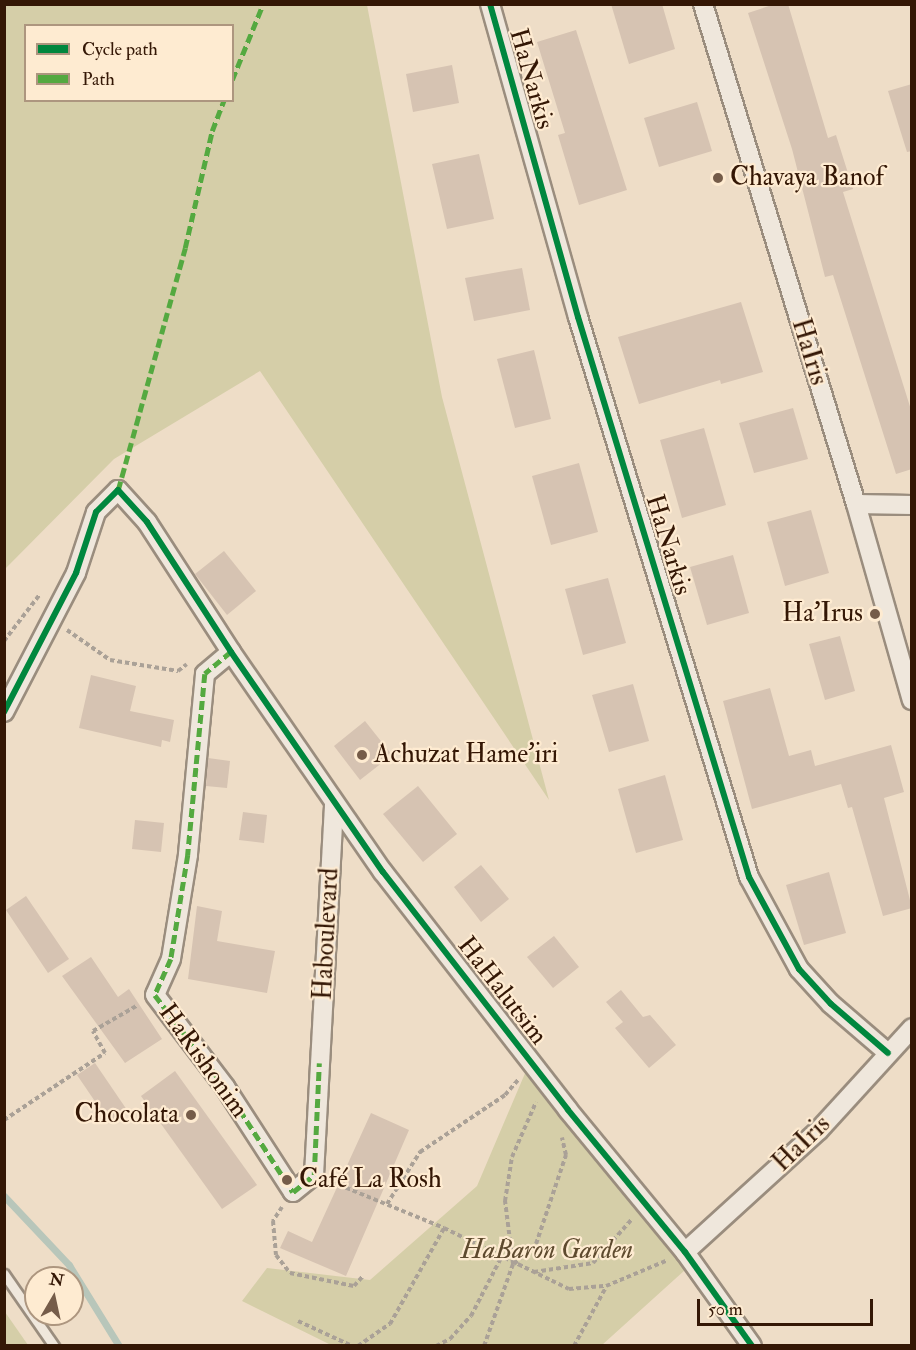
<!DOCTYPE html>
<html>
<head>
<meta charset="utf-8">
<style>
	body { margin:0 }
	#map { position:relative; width:916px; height:1350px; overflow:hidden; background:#eeddc7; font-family:"IM FELL Double Pica",serif }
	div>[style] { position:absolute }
	.green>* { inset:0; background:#d5cea8 }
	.stream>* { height:7px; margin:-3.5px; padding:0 3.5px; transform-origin:3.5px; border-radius:3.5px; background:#b8c6ba }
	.building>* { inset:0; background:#d6c3b2 }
	.path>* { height:4px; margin-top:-2px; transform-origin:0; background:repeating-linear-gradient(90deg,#aaa197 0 4.5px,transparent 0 7.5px) }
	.roads { filter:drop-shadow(2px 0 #9a8d7e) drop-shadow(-2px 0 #9a8d7e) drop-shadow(0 2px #9a8d7e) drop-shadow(0 -2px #9a8d7e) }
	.lane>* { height:9px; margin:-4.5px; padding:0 4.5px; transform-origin:4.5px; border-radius:4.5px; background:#efe7dc }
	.street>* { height:18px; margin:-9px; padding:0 9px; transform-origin:9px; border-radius:9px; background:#efe7dc }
	.quiet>* { height:4.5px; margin-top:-2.25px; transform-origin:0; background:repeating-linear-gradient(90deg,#54a940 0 9px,transparent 0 13.5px) }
	.cycleway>* { height:6px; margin:-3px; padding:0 3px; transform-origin:3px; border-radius:3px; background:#00873e }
	.dots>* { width:16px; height:16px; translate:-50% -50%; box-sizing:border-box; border:3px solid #feebd1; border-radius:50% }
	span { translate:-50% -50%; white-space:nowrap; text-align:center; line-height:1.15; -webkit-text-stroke:4.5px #feebd1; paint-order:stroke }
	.street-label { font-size:26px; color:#341705 }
	.poi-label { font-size:26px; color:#341705 }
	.left { translate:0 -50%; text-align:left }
	.right { translate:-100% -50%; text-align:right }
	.park-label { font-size:26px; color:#5e4a2e; font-style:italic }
	.frame { position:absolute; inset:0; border:6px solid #341705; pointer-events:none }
	.legend { position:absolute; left:24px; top:24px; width:210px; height:78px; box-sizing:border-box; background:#feebd1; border:2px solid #ad967f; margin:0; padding:8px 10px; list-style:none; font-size:18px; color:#341705 }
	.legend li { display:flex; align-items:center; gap:12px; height:30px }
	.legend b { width:30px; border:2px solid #ad967f }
	.north { position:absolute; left:24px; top:1266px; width:60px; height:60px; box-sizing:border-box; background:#feebd1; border:2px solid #ad967f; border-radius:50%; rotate:9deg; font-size:16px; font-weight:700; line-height:24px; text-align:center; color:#341705 }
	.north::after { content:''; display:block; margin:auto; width:21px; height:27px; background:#755c49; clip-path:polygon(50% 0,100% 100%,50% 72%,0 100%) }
	.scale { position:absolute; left:697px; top:1299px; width:176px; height:27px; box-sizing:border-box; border:3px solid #341705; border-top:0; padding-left:8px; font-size:18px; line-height:21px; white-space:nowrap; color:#341705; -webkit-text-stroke:4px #feebd1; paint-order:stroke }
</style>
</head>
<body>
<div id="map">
	<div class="green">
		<i style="clip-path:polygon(evenodd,5px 4px,367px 5px,442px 397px,549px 800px,260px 371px,114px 459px,5px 569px,5px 4px,26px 26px,232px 26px,232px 100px,26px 100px,26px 26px)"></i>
		<i style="clip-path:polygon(526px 1071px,685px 1270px,602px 1345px,331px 1345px,242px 1301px,267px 1268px,370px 1280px,477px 1186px)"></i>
		<i style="clip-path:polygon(5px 1312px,28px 1345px,5px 1345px)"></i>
	</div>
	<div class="stream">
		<i style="left:4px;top:1196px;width:95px;rotate:46.7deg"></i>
		<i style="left:69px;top:1265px;width:95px;rotate:58.3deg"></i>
	</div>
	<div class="building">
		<i style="clip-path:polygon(611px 4px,662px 4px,675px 49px,629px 64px)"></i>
		<i style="clip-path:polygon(775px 4px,788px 4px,828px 138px,836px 135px,853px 189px,843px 192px,912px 413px,912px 469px,896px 474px,833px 275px,825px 277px,792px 149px,748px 13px)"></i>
		<i style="clip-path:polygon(576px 30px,627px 190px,579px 205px,558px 135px,565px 133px,537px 42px)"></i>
		<i style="clip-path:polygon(452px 65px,459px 103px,413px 112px,406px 74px)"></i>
		<i style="clip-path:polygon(912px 84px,912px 151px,907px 152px,888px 91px)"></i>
		<i style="clip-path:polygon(697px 102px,712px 151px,659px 167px,644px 118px)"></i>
		<i style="clip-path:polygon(479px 154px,494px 219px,447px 229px,432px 164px)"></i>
		<i style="clip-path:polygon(522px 268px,530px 310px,474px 321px,465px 278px)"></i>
		<i style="clip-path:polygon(741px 302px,763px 372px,721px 384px,720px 380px,639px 404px,618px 337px)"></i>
		<i style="clip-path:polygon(534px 350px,551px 419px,515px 428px,497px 359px)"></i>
		<i style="clip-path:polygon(793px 408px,808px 459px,754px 473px,739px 423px)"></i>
		<i style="clip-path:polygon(704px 428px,726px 505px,682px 518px,660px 440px)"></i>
		<i style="clip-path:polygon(579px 463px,598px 532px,551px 545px,532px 476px)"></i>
		<i style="clip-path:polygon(811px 510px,829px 573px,785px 586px,767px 522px)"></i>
		<i style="clip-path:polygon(224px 551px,256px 591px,227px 615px,195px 574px)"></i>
		<i style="clip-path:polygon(733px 555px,749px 613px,707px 625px,690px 567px)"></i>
		<i style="clip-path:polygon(608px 578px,626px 643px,583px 655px,565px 589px)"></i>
		<i style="clip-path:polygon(840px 636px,855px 691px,825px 700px,809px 644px)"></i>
		<i style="clip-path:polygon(91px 675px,136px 686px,130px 711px,174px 720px,170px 742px,162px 740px,161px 747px,79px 728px)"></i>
		<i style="clip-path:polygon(633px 684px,649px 741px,609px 752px,592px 695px)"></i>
		<i style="clip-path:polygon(770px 688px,789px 756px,811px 750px,815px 766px,891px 745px,904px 792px,884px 798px,912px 908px,883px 916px,852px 807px,848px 808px,841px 784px,752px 809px,723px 701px)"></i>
		<i style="clip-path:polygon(365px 721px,392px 755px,360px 780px,334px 746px)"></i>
		<i style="clip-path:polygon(208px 758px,230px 761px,227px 788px,206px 786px)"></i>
		<i style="clip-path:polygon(665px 775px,683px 840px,636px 853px,618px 789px)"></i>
		<i style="clip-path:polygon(418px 786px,457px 834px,423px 862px,383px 814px)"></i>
		<i style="clip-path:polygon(243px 812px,267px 815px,264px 843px,239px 840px)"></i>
		<i style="clip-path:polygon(135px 820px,164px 823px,161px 852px,132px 849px)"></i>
		<i style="clip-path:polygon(481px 865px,509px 899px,481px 922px,454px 887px)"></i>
		<i style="clip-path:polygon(829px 872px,846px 933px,804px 945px,786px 885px)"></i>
		<i style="clip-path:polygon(26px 896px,69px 959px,48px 973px,6px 910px)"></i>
		<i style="clip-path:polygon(197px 906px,222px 911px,217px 941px,275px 951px,267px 993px,188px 979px)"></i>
		<i style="clip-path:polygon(554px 936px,579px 967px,553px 988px,527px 957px)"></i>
		<i style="clip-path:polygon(91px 957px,118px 997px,129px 989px,162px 1039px,125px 1063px,62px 976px)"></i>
		<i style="clip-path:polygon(621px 990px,643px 1017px,650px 1015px,676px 1045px,649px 1068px,615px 1028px,623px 1022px,606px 1002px)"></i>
		<i style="clip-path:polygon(95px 1063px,127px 1110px,109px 1122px,77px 1075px)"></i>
		<i style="clip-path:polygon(175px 1071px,257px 1185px,222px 1209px,141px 1096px)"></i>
		<i style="clip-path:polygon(371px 1113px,409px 1130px,346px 1276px,280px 1248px,288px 1231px,312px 1242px)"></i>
	</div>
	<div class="path">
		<i style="left:67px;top:630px;width:52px;rotate:34.9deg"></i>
		<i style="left:110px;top:660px;width:69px;rotate:9.2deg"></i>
		<i style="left:178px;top:671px;width:11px;rotate:-38deg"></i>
		<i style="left:4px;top:641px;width:59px;rotate:-52.5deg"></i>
		<i style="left:4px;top:1120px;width:121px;rotate:-33.6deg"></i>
		<i style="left:105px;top:1053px;width:25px;rotate:-119deg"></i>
		<i style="left:93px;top:1031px;width:52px;rotate:-30deg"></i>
		<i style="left:332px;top:1182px;width:121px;rotate:22.3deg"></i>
		<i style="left:444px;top:1228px;width:139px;rotate:26deg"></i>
		<i style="left:569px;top:1289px;width:37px;rotate:-5deg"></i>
		<i style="left:606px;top:1286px;width:67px;rotate:-22.8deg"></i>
		<i style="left:387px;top:1204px;width:62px;rotate:-57.6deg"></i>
		<i style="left:420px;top:1152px;width:102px;rotate:-33.8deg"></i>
		<i style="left:505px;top:1095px;width:21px;rotate:-49deg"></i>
		<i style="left:282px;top:1207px;width:17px;rotate:123deg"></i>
		<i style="left:273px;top:1221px;width:34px;rotate:85deg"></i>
		<i style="left:276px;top:1255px;width:23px;rotate:52deg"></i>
		<i style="left:290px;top:1273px;width:65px;rotate:11.5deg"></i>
		<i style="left:354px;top:1286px;width:13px;rotate:-48deg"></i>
		<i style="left:514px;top:1264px;width:30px;rotate:-42deg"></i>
		<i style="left:536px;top:1244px;width:94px;rotate:-71.4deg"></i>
		<i style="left:566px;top:1155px;width:18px;rotate:-103deg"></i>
		<i style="left:534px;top:1272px;width:60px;rotate:-8.7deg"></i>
		<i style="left:593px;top:1263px;width:59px;rotate:-48.4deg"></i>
		<i style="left:298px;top:1321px;width:60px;rotate:24.8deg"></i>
		<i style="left:358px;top:1346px;width:39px;rotate:-35deg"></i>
		<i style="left:390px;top:1324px;width:110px;rotate:-60.6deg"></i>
		<i style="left:436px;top:1346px;width:16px;rotate:-27deg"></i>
		<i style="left:450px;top:1339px;width:31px;rotate:-48deg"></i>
		<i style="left:471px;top:1316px;width:65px;rotate:-62.7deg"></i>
		<i style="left:484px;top:1346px;width:87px;rotate:-70.5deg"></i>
		<i style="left:513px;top:1264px;width:64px;rotate:-97.2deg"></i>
		<i style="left:505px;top:1201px;width:45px;rotate:-81deg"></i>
		<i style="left:512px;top:1157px;width:60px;rotate:-66.4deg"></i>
		<i style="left:574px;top:1346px;width:67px;rotate:-61.5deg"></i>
	</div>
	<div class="roads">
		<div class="lane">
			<i style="left:4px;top:1274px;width:88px;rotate:55.2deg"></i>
		</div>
		<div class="street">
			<i style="left:490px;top:4px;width:325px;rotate:74.3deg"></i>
			<i style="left:578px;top:317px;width:586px;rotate:73.02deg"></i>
			<i style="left:749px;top:877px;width:105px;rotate:61.5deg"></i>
			<i style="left:799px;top:969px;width:47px;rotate:47.6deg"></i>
			<i style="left:831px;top:1004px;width:75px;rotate:40.7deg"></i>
			<i style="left:703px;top:4px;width:523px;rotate:72.99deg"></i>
			<i style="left:856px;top:504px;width:204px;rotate:74.1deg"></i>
			<i style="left:856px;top:504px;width:56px;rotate:1deg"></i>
			<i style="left:231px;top:652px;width:34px;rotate:140deg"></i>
			<i style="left:205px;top:674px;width:182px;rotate:95.4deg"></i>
			<i style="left:188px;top:855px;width:105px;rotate:99.3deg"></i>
			<i style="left:171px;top:959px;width:39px;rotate:114deg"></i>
			<i style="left:155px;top:995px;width:116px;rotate:52.7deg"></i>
			<i style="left:225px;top:1087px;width:125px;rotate:57.1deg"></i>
			<i style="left:293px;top:1192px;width:27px;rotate:-39deg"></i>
			<i style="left:314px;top:1175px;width:372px;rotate:-86.9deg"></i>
			<i style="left:4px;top:712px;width:157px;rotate:-62.6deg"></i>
			<i style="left:76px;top:573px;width:64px;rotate:-71.8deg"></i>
			<i style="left:96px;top:512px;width:31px;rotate:-45deg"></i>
			<i style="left:118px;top:490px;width:43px;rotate:47.8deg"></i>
			<i style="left:147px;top:522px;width:155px;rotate:57.1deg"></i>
			<i style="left:231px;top:652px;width:267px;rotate:55.4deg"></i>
			<i style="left:383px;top:872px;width:301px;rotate:52.1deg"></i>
			<i style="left:568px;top:1110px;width:184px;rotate:50.5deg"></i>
			<i style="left:685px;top:1252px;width:115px;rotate:54.5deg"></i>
			<i style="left:685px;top:1252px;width:181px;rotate:-42.3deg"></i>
			<i style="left:819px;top:1130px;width:138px;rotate:-47.6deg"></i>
		</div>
	</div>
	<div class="quiet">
		<i style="left:232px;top:80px;width:82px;rotate:-67.8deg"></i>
		<i style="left:118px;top:490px;width:251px;rotate:-74.5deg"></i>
		<i style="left:185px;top:248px;width:120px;rotate:-77deg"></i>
		<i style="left:212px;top:131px;width:33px;rotate:-69deg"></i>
		<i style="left:229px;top:649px;width:4px;rotate:56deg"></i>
		<i style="left:231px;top:652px;width:34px;rotate:140deg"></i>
		<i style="left:205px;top:674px;width:182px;rotate:95.4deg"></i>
		<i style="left:188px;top:855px;width:105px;rotate:99.3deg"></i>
		<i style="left:171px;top:959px;width:39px;rotate:114deg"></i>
		<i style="left:155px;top:995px;width:116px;rotate:52.7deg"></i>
		<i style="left:225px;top:1087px;width:125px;rotate:57.1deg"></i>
		<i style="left:293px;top:1192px;width:27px;rotate:-39deg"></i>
		<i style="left:314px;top:1175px;width:112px;rotate:-87.4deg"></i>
	</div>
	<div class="cycleway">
		<i style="left:490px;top:4px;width:325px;rotate:74.3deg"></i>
		<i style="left:578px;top:317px;width:586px;rotate:73.02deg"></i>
		<i style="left:749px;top:877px;width:105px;rotate:61.5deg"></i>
		<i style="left:799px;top:969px;width:47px;rotate:47.6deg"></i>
		<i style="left:831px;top:1004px;width:75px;rotate:40.7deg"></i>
		<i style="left:4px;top:712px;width:157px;rotate:-62.6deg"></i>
		<i style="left:76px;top:573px;width:64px;rotate:-71.8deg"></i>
		<i style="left:96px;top:512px;width:31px;rotate:-45deg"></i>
		<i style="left:118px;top:490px;width:43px;rotate:47.8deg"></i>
		<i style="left:147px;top:522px;width:155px;rotate:57.1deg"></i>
		<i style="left:231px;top:652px;width:267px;rotate:55.4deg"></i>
		<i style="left:383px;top:872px;width:301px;rotate:52.1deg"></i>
		<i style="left:568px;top:1110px;width:184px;rotate:50.5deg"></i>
		<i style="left:685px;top:1252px;width:115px;rotate:54.5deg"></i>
	</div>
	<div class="dots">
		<i style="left:718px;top:178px;background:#755c49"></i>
		<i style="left:875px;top:614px;background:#755c49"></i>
		<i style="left:362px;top:755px;background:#755c49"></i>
		<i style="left:191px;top:1115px;background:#755c49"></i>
		<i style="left:287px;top:1180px;background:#755c49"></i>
	</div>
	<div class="street-label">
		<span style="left:531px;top:79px;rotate:74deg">HaNarkis</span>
		<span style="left:809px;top:352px;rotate:73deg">HaIris</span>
		<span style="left:668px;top:545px;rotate:73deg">HaNarkis</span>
		<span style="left:327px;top:934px;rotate:-87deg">Haboulevard</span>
		<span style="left:502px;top:991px;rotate:52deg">HaHalutsim</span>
		<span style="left:203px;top:1061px;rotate:54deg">HaRishonim</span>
		<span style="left:802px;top:1144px;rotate:-44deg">HaIris</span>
	</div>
	<div class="poi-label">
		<span class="left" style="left:730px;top:178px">Chavaya Banof</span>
		<span class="right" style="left:863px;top:614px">Ha'Irus</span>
		<span class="left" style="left:374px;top:755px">Achuzat Hame'iri</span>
		<span class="right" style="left:179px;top:1115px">Chocolata</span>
		<span class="left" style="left:299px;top:1180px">Café La Rosh</span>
	</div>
	<div class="park-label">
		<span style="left:547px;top:1251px">HaBaron Garden</span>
	</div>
	<div class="frame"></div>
	<ul class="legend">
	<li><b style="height:8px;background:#00873e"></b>Cycle path</li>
	<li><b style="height:8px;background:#54a940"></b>Path</li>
	</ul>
	<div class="north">N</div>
	<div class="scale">50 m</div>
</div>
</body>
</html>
